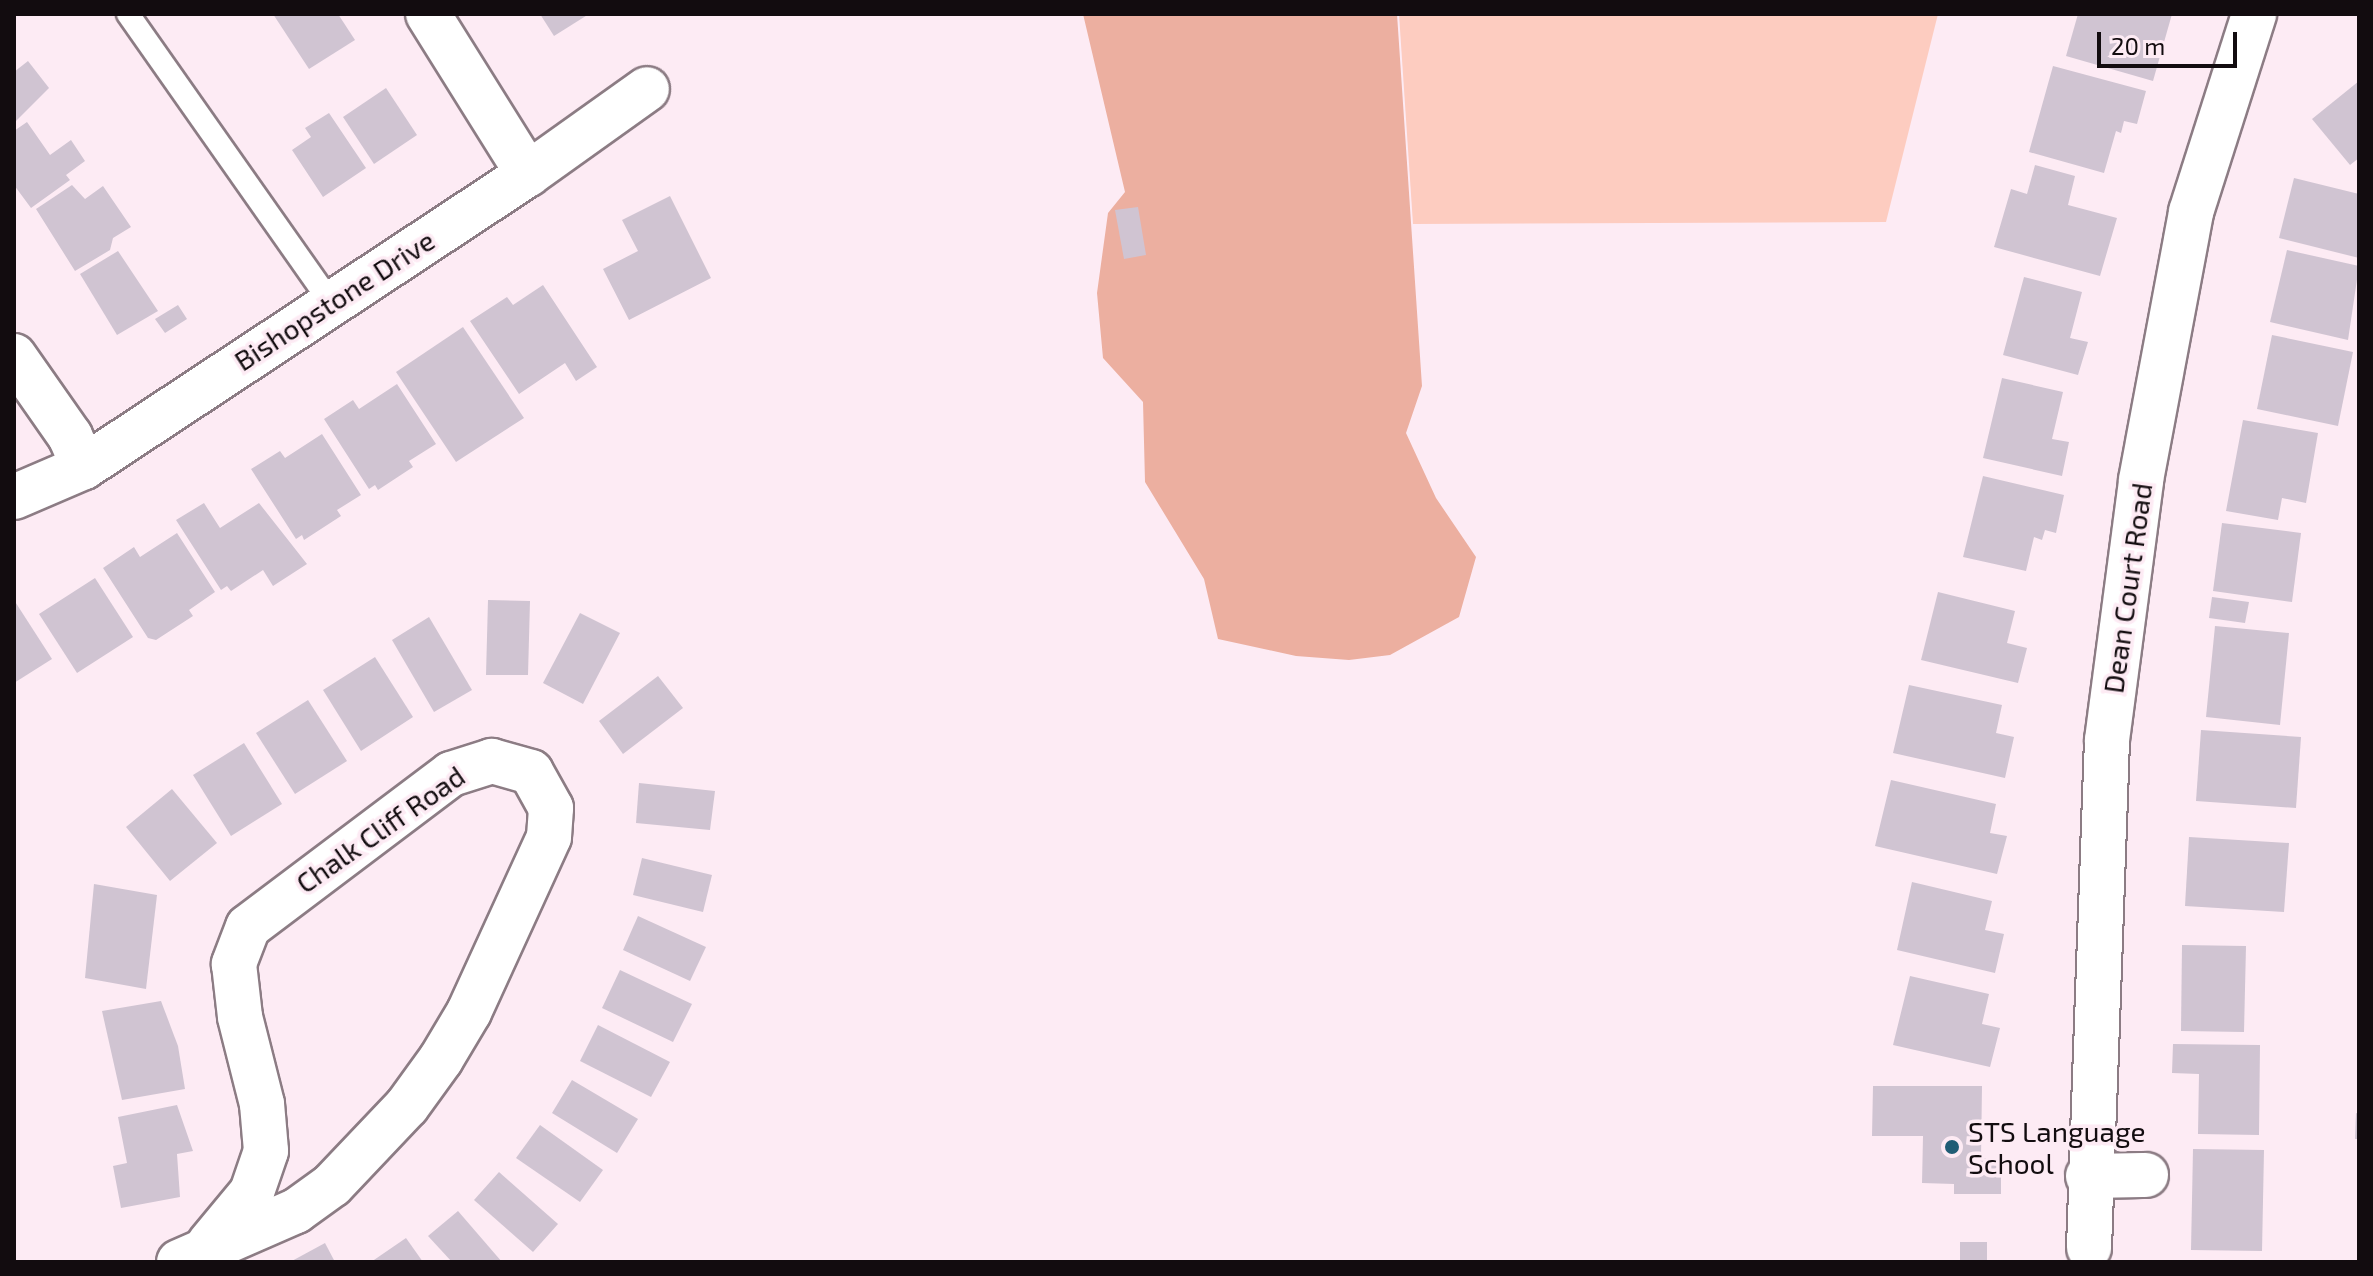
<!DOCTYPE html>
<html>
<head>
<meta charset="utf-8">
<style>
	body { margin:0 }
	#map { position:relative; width:2373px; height:1276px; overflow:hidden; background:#fdebf4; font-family:"Exo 2",sans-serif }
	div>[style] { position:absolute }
	.green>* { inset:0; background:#fdccc0 }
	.forest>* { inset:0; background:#ecafa0 }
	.building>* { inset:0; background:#d0c4d2 }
	.roads { filter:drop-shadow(2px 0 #8c7c84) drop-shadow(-2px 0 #8c7c84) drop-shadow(0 2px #8c7c84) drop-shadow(0 -2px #8c7c84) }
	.lane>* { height:22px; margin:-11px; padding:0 11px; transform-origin:11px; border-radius:11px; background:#fff }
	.street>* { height:44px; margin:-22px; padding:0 22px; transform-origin:22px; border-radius:22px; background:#fff }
	.dots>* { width:22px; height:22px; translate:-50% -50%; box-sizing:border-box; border:4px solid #fdebf4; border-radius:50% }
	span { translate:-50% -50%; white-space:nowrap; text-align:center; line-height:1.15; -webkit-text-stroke:7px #fdebf4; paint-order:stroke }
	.street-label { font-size:28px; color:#120c0f }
	.poi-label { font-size:28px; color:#120c0f }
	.left { translate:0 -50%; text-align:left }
	.frame { position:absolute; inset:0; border:16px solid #120c0f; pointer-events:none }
	.scale { position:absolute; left:2097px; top:32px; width:140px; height:36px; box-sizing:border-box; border:4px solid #120c0f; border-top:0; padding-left:10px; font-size:24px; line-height:28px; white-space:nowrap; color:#120c0f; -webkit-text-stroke:6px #fdebf4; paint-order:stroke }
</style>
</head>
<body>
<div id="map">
	<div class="green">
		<i style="clip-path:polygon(1399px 14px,1938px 14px,1886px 222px,1413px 224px)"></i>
	</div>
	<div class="forest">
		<i style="clip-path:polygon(1083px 14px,1397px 14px,1422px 386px,1406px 433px,1436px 498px,1476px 557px,1459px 617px,1390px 655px,1349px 660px,1296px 656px,1218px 639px,1204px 579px,1145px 482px,1143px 402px,1103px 358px,1097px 293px,1108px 213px,1125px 192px)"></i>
	</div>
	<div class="building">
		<i style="clip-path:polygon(273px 14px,338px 14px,355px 40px,309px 69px)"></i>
		<i style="clip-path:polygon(540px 14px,589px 14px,554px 36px)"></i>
		<i style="clip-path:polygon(2078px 14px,2172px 14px,2153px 81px,2066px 56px)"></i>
		<i style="clip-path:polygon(28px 61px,49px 88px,14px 123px,14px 72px)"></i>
		<i style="clip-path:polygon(2053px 66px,2146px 91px,2137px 124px,2124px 121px,2121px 133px,2116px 131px,2104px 173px,2029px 152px)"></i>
		<i style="clip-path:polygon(2359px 81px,2359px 158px,2350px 165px,2312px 119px)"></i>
		<i style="clip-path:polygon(386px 88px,417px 135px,374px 164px,343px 117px)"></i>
		<i style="clip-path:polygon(329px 113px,366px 168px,323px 197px,292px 150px,311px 137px,305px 128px)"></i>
		<i style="clip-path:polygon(27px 122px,50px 155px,71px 140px,85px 161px,66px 175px,70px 180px,31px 208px,14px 185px,14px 131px)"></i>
		<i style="clip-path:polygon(2035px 165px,2075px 176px,2068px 205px,2117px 218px,2100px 276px,1994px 247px,2011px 189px,2027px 194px)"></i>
		<i style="clip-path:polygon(2294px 178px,2359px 194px,2359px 258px,2279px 238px)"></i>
		<i style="clip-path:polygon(72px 185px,85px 199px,103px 186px,131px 227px,113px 238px,110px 250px,75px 271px,36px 209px)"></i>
		<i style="clip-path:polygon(670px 196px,711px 278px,629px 320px,603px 269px,638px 251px,622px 220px)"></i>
		<i style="clip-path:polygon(1138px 207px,1146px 255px,1124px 259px,1115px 210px)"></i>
		<i style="clip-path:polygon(2287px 250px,2359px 266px,2348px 340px,2270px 322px)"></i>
		<i style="clip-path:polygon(118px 251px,158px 311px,117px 335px,80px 274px)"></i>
		<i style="clip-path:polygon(2024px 277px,2082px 292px,2070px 338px,2088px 342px,2078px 375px,2003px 355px)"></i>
		<i style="clip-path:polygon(543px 285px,597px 367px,576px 381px,565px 363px,519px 394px,470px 321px,507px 297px,513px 305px)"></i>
		<i style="clip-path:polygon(178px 305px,187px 319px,165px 333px,155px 319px)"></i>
		<i style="clip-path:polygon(463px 327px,524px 418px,456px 462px,396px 372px)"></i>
		<i style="clip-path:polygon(2272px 335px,2353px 352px,2338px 426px,2257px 409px)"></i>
		<i style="clip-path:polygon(2002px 378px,2063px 392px,2052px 439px,2069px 442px,2062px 476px,1983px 458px)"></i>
		<i style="clip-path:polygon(397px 384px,436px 444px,409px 461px,413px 467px,378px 490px,375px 485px,369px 489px,324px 419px,353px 400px,359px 409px)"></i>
		<i style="clip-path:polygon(2243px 420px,2318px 433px,2306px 503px,2282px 498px,2278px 520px,2226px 511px)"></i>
		<i style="clip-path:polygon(322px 434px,361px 495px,337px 510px,341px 516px,304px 540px,302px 535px,296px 539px,251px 469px,280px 451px,285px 458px)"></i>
		<i style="clip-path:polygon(1983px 476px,2064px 495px,2056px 533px,2045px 530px,2042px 540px,2034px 537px,2026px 571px,1963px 557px)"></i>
		<i style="clip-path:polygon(204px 503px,220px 528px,259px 503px,307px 564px,273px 586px,263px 570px,231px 591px,227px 586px,221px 590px,176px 520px)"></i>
		<i style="clip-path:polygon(2222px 523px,2301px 533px,2292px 602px,2213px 591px)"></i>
		<i style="clip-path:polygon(177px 533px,215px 592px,189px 610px,193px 616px,156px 640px,148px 638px,103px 568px,134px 547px,140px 557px)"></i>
		<i style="clip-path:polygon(95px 578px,133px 637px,77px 673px,39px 614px)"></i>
		<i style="clip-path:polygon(1938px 592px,2015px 611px,2007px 643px,2027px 648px,2018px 683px,1921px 660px)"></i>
		<i style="clip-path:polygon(2212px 597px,2249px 602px,2245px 623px,2209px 618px)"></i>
		<i style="clip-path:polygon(14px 600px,52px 659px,14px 683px)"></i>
		<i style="clip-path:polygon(488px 600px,530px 601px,528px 675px,486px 675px)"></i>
		<i style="clip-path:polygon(580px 613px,620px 633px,583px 704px,543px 683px)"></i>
		<i style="clip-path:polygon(429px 617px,472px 690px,434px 712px,392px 640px)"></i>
		<i style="clip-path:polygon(2215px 626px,2289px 633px,2280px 725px,2206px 717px)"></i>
		<i style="clip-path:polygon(375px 657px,413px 717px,361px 751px,323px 690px)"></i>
		<i style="clip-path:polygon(658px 676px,683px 708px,623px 754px,599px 721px)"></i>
		<i style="clip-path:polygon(1909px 685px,2002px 705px,1996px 733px,2014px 737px,2005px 778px,1893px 753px)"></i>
		<i style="clip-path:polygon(308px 700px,347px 761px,295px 794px,256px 733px)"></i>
		<i style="clip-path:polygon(2201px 730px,2301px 737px,2296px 808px,2196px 801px)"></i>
		<i style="clip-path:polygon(244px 743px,282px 804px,231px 836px,193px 775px)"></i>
		<i style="clip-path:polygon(1891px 780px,1996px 804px,1990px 833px,2007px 836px,1997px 874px,1875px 846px)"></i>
		<i style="clip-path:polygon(639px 783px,715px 791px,710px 830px,636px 823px)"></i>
		<i style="clip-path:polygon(172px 789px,217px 843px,170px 881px,126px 827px)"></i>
		<i style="clip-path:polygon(2189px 837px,2289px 843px,2284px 912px,2185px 906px)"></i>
		<i style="clip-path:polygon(642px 858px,712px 875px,703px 912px,633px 895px)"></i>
		<i style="clip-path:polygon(1912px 882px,1992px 901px,1985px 930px,2004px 934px,1995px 973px,1897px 950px)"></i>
		<i style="clip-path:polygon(94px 884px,157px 895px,146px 989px,85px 978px)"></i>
		<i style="clip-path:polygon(638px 916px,706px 947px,690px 981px,623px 950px)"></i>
		<i style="clip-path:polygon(2182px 945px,2246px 946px,2244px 1032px,2181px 1031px)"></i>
		<i style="clip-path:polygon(620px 970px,692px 1004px,673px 1042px,602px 1008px)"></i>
		<i style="clip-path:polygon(1910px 976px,1989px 994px,1982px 1024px,2000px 1028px,1990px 1067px,1893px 1045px)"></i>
		<i style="clip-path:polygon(161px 1001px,178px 1046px,185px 1089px,122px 1100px,102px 1011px)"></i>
		<i style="clip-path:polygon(598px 1025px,670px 1062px,651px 1097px,580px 1061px)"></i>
		<i style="clip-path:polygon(2173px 1044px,2260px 1045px,2259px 1135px,2198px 1134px,2199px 1074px,2172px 1073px)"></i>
		<i style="clip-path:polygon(572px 1080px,638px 1119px,617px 1153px,552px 1113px)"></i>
		<i style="clip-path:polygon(1873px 1086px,1982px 1086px,1981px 1158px,2001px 1158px,2001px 1194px,1954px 1194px,1954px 1184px,1922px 1183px,1923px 1136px,1872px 1136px)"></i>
		<i style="clip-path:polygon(177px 1105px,193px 1151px,177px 1154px,180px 1197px,121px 1208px,113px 1166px,127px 1163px,118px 1117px)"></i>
		<i style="clip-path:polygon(2356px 1113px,2359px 1114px,2359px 1139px,2355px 1139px)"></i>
		<i style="clip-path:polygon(540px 1125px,603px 1170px,580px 1202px,516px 1158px)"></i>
		<i style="clip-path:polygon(2193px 1149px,2264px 1150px,2262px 1251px,2191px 1250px)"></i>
		<i style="clip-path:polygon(499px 1172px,558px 1224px,533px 1252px,474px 1200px)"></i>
		<i style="clip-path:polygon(458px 1211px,502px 1262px,452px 1262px,428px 1236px)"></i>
		<i style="clip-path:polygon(406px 1238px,423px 1262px,371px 1262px)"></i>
		<i style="clip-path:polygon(1960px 1242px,1987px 1242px,1987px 1262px,1960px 1262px)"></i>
		<i style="clip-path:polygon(325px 1243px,335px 1262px,290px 1262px)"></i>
	</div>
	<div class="roads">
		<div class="lane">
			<i style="left:128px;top:14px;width:351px;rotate:54.9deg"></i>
		</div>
		<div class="street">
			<i style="left:428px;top:14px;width:189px;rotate:58deg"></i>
			<i style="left:14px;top:356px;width:98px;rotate:55deg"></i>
			<i style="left:70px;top:436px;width:34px;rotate:66deg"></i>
			<i style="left:14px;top:497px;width:76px;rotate:-23.2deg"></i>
			<i style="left:84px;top:467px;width:532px;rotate:-33.42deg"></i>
			<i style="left:528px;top:174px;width:146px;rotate:-35.5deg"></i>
			<i style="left:2088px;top:1176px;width:58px;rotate:-1deg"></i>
			<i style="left:2089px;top:1248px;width:508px;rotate:-87.97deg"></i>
			<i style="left:2107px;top:740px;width:262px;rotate:-82.5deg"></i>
			<i style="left:2141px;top:480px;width:273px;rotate:-79.4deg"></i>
			<i style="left:2191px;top:212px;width:208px;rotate:-72.3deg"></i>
			<i style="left:179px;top:1262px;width:128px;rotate:-23.6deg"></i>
			<i style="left:296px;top:1211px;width:44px;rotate:-35.8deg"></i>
			<i style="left:332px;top:1185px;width:109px;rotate:-46.5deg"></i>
			<i style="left:407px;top:1106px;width:58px;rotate:-54.1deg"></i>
			<i style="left:441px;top:1059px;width:55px;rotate:-59.2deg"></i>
			<i style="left:469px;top:1012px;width:192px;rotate:-65.4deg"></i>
			<i style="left:549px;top:837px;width:29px;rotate:-86deg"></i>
			<i style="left:551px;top:808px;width:41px;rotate:-119.1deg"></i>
			<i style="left:531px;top:772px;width:41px;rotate:-164.2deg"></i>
			<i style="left:492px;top:761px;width:43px;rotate:162.4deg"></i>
			<i style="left:451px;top:774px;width:254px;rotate:143deg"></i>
			<i style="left:248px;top:927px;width:40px;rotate:111deg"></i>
			<i style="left:234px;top:964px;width:53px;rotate:83.5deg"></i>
			<i style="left:240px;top:1017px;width:90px;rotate:75.8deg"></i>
			<i style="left:262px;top:1104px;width:47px;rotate:85.1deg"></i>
			<i style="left:266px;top:1151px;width:43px;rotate:108.9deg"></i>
			<i style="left:252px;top:1192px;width:67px;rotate:129.6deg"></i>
		</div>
	</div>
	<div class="dots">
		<i style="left:1952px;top:1147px;background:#205d75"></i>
	</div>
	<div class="street-label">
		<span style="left:334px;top:300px;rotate:-33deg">Bishopstone Drive</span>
		<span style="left:2127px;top:588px;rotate:-82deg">Dean Court Road</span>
		<span style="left:380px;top:829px;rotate:-35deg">Chalk Cliff Road</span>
	</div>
	<div class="poi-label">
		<span class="left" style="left:1968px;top:1147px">STS Language<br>School</span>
	</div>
	<div class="frame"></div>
	<div class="scale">20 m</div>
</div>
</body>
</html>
